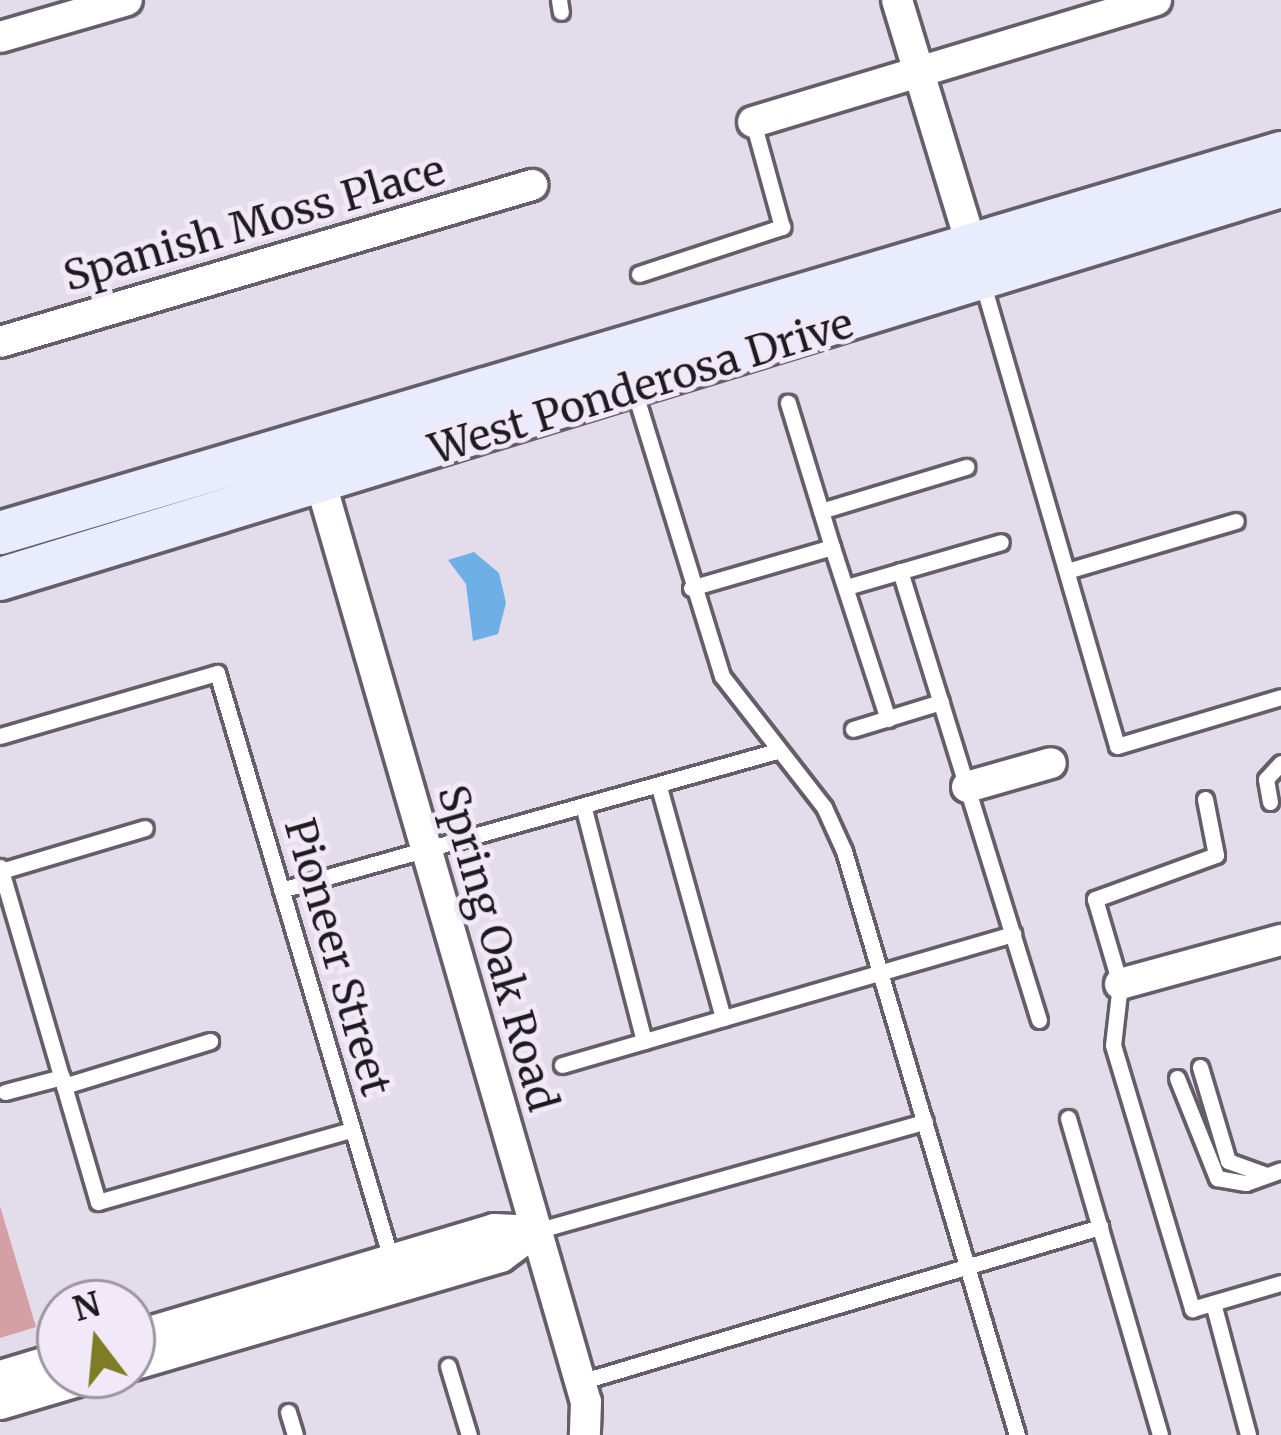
<!DOCTYPE html>
<html>
<head>
<meta charset="utf-8">
<style>
	body { margin:0 }
	#map { position:relative; width:1281px; height:1435px; overflow:hidden; background:#e3dcea; font-family:Merriweather,serif }
	div>[style] { position:absolute }
	.green>* { inset:0; background:#d5a0a4 }
	.water>* { inset:0; background:#6eafe6 }
	.roads { filter:drop-shadow(3px 0 #655e6a) drop-shadow(-3px 0 #655e6a) drop-shadow(0 3px #655e6a) drop-shadow(0 -3px #655e6a) }
	.service>* { height:15px; margin:-7.5px; padding:0 7.5px; transform-origin:7.5px; border-radius:7.5px; background:#fff }
	.minor>* { height:30px; margin:-15px; padding:0 15px; transform-origin:15px; border-radius:15px; background:#fff }
	.secondary>* { height:42px; margin:-21px; padding:0 21px; transform-origin:21px; border-radius:21px; background:#e9ecfd }
	span { translate:-50% -50%; white-space:nowrap; text-align:center; line-height:1.15; -webkit-text-stroke:10px #f1e9f7; paint-order:stroke }
	.street-label { font-size:42px; color:#1e1b20 }
	.north { position:absolute; left:36px; top:1279px; width:120px; height:120px; box-sizing:border-box; background:#f1e9f7; border:3px solid #9d97a1; border-radius:50%; rotate:344deg; font-size:33px; font-weight:700; line-height:48px; text-align:center; color:#1e1b20 }
	.north::after { content:''; display:block; margin:auto; width:42px; height:54px; background:#7e7d25; clip-path:polygon(50% 0,100% 100%,50% 72%,0 100%) }
</style>
</head>
<body>
<div id="map">
	<div class="green">
		<i style="clip-path:polygon(0 1206px,36px 1327px,0 1338px)"></i>
	</div>
	<div class="water">
		<i style="clip-path:polygon(474px 552px,499px 573px,506px 603px,498px 634px,473px 641px,466px 584px,448px 560px)"></i>
	</div>
	<div class="roads">
		<div class="service">
			<i style="left:559px;top:0;width:12px;rotate:81deg"></i>
			<i style="left:639px;top:274px;width:151px;rotate:-18.2deg"></i>
			<i style="left:782px;top:227px;width:109px;rotate:-105.4deg"></i>
			<i style="left:982px;top:281px;width:484px;rotate:73.8deg"></i>
			<i style="left:1117px;top:746px;width:171px;rotate:-16.6deg"></i>
			<i style="left:634px;top:390px;width:299px;rotate:72.9deg"></i>
			<i style="left:722px;top:676px;width:166px;rotate:52.1deg"></i>
			<i style="left:824px;top:807px;width:48px;rotate:65.6deg"></i>
			<i style="left:844px;top:851px;width:609px;rotate:73.5deg"></i>
			<i style="left:821px;top:511px;width:152px;rotate:-16.9deg"></i>
			<i style="left:832px;top:547px;width:181px;rotate:72deg"></i>
			<i style="left:900px;top:571px;width:470px;rotate:72.8deg"></i>
			<i style="left:1067px;top:571px;width:176px;rotate:-16.5deg"></i>
			<i style="left:850px;top:586px;width:157px;rotate:-16.2deg"></i>
			<i style="left:691px;top:588px;width:147px;rotate:-16.2deg"></i>
			<i style="left:832px;top:547px;width:151px;rotate:-107deg"></i>
			<i style="left:853px;top:729px;width:92px;rotate:-17.1deg"></i>
			<i style="left:0;top:736px;width:226px;rotate:-16.2deg"></i>
			<i style="left:217px;top:673px;width:611px;rotate:73.46deg"></i>
			<i style="left:659px;top:787px;width:240px;rotate:74.5deg"></i>
			<i style="left:1205px;top:799px;width:57px;rotate:78.9deg"></i>
			<i style="left:1216px;top:855px;width:129px;rotate:160deg"></i>
			<i style="left:1095px;top:899px;width:89px;rotate:73.6deg"></i>
			<i style="left:1120px;top:984px;width:61px;rotate:96.5deg"></i>
			<i style="left:1113px;top:1045px;width:276px;rotate:73.3deg"></i>
			<i style="left:1192px;top:1309px;width:93px;rotate:-16.3deg"></i>
			<i style="left:1270px;top:802px;width:23px;rotate:-100deg"></i>
			<i style="left:1266px;top:779px;width:22px;rotate:-47deg"></i>
			<i style="left:584px;top:809px;width:240px;rotate:75.5deg"></i>
			<i style="left:0;top:867px;width:349px;rotate:73.7deg"></i>
			<i style="left:98px;top:1202px;width:263px;rotate:-15.9deg"></i>
			<i style="left:1px;top:871px;width:150px;rotate:-16.6deg"></i>
			<i style="left:281px;top:890px;width:515px;rotate:-15.66deg"></i>
			<i style="left:562px;top:1065px;width:470px;rotate:-16.2deg"></i>
			<i style="left:1200px;top:1067px;width:98px;rotate:73.4deg"></i>
			<i style="left:1228px;top:1161px;width:38px;rotate:20deg"></i>
			<i style="left:1177px;top:1078px;width:108px;rotate:68.2deg"></i>
			<i style="left:1217px;top:1178px;width:29px;rotate:10deg"></i>
			<i style="left:1246px;top:1183px;width:37px;rotate:-20deg"></i>
			<i style="left:64px;top:1086px;width:153px;rotate:-17.1deg"></i>
			<i style="left:5px;top:1092px;width:59px;rotate:-14.7deg"></i>
			<i style="left:1068px;top:1118px;width:330px;rotate:73.8deg"></i>
			<i style="left:536px;top:1231px;width:404px;rotate:-15.7deg"></i>
			<i style="left:1213px;top:1303px;width:137px;rotate:75.1deg"></i>
			<i style="left:448px;top:1366px;width:72px;rotate:73.1deg"></i>
			<i style="left:580px;top:1382px;width:543px;rotate:-16.6deg"></i>
			<i style="left:288px;top:1412px;width:24px;rotate:73deg"></i>
		</div>
		<div class="minor">
			<i style="left:897px;top:0;width:255px;rotate:73.1deg"></i>
			<i style="left:0;top:37px;width:132px;rotate:-16.2deg"></i>
			<i style="left:753px;top:122px;width:421px;rotate:-16.8deg"></i>
			<i style="left:0;top:342px;width:555px;rotate:-16.44deg"></i>
			<i style="left:321px;top:484px;width:955px;rotate:73.9deg"></i>
			<i style="left:586px;top:1402px;width:33px;rotate:92deg"></i>
			<i style="left:967px;top:787px;width:87px;rotate:-15.9deg"></i>
			<i style="left:1120px;top:984px;width:167px;rotate:-15.3deg"></i>
			<i style="left:132px;top:1337px;width:378px;rotate:-16.6deg"></i>
			<i style="left:494px;top:1229px;width:42px;rotate:2.7deg"></i>
			<i style="left:132px;top:1365px;width:384px;rotate:-16.3deg"></i>
			<i style="left:501px;top:1257px;width:44px;rotate:-36.6deg"></i>
			<i style="left:0;top:1376px;width:63px;rotate:-16.7deg"></i>
			<i style="left:0;top:1404px;width:102px;rotate:-16.5deg"></i>
		</div>
		<div class="secondary">
			<i style="left:0;top:533px;width:1336px;rotate:-16.52deg"></i>
			<i style="left:0;top:579px;width:1340px;rotate:-17.06deg"></i>
		</div>
	</div>
	<div class="street-label">
		<span style="left:254px;top:223px;rotate:-16deg">Spanish Moss Place</span>
		<span style="left:641px;top:386px;rotate:-17deg">West Ponderosa Drive</span>
		<span style="left:498px;top:948px;rotate:74deg">Spring Oak Road</span>
		<span style="left:338px;top:957px;rotate:74deg">Pioneer Street</span>
	</div>
	<div class="north">N</div>
</div>
</body>
</html>
